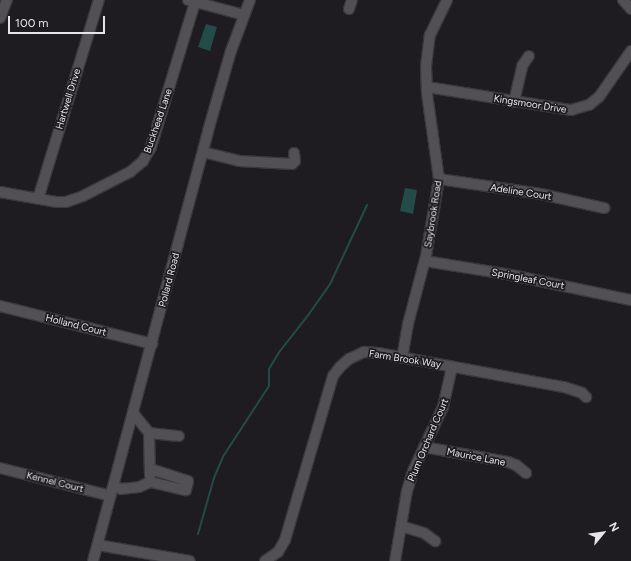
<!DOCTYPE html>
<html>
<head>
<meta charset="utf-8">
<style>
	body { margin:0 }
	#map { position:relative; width:631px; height:561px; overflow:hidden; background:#1e1c20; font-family:Figtree,sans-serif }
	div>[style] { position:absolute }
	.water>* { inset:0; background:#234b48 }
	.stream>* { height:2px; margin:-1px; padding:0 1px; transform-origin:1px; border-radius:1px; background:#234b48 }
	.roads { filter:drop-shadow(1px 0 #39383a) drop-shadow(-1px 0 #39383a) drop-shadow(0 1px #39383a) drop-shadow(0 -1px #39383a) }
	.minor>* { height:10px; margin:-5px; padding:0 5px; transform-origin:5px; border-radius:5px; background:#525054 }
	span { translate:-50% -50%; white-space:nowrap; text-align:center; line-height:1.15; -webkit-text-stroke:3.5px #1e1c20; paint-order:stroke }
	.street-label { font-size:10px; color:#e5e4e6 }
	.north { position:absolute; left:583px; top:513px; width:40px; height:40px; -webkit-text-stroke:3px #1e1c20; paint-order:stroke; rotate:61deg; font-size:11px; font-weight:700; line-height:16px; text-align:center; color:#e5e4e6 }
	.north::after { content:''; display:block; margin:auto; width:14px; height:18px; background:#e5e4e6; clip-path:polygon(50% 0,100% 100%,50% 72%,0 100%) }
	.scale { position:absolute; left:8px; top:16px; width:97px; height:18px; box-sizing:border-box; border:2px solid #e5e4e6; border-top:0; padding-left:5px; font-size:12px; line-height:14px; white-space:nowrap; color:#e5e4e6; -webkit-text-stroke:3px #1e1c20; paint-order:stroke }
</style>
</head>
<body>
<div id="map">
	<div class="water">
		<i style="clip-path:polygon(206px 24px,217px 27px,210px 51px,198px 47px)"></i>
		<i style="clip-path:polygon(405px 188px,417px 190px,413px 214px,400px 211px)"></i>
	</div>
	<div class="stream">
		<i style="left:198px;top:534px;width:58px;rotate:-74.1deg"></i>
		<i style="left:214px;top:478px;width:25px;rotate:-67deg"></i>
		<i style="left:224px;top:455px;width:82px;rotate:-56.9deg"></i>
		<i style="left:269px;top:386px;width:17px;rotate:-90deg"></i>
		<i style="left:269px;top:369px;width:21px;rotate:-59deg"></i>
		<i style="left:280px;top:351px;width:47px;rotate:-51.9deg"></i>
		<i style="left:309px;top:314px;width:39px;rotate:-55deg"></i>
		<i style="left:331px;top:282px;width:85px;rotate:-64.9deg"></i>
	</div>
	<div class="roads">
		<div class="minor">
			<i style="left:188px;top:0;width:58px;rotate:15deg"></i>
			<i style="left:623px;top:0;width:12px;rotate:48deg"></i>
			<i style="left:349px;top:9px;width:9px;rotate:-72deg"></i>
			<i style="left:0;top:18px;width:19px;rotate:-69deg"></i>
			<i style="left:427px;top:87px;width:146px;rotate:9.1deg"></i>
			<i style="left:571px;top:110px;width:19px;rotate:-16deg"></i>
			<i style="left:589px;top:105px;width:13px;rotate:-39deg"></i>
			<i style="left:599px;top:97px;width:56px;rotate:-55.2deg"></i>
			<i style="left:514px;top:102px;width:37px;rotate:-77deg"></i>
			<i style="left:522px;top:66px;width:12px;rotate:-55deg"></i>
			<i style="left:203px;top:152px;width:37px;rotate:14deg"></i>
			<i style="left:239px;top:161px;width:53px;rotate:3.2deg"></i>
			<i style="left:292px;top:164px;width:4px;rotate:-45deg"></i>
			<i style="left:295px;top:161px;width:8px;rotate:-97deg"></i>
			<i style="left:439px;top:179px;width:103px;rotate:8.4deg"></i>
			<i style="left:541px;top:194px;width:65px;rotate:12.5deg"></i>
			<i style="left:0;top:192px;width:58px;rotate:10deg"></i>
			<i style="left:57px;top:202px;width:9px"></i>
			<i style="left:66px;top:202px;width:18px;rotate:-19deg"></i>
			<i style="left:83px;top:196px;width:53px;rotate:-27.1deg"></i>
			<i style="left:130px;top:172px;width:17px;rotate:-40deg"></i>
			<i style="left:143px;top:161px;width:16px;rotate:-60deg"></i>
			<i style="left:151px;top:147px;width:152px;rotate:-73.1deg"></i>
			<i style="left:38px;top:199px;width:208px;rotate:-73deg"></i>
			<i style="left:425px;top:261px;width:87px;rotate:9.2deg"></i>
			<i style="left:511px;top:275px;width:123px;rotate:11.8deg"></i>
			<i style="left:0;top:306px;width:157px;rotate:14deg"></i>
			<i style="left:402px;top:358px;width:35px;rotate:-80deg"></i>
			<i style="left:408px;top:324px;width:70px;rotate:-75.2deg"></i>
			<i style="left:426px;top:256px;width:78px;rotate:-80.4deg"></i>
			<i style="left:439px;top:179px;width:86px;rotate:-98deg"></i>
			<i style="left:427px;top:94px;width:28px;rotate:-92deg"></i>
			<i style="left:426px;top:66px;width:31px;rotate:-83deg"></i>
			<i style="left:430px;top:35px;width:39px;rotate:-64deg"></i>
			<i style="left:133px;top:413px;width:26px;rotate:51deg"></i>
			<i style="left:149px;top:433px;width:43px;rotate:88.7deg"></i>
			<i style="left:149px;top:433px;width:30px;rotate:6deg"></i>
			<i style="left:424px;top:447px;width:85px;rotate:10.1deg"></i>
			<i style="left:508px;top:462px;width:9px;rotate:21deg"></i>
			<i style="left:516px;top:465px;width:13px;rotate:39deg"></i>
			<i style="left:0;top:468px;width:114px;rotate:14.2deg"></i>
			<i style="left:114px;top:486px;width:8px;rotate:23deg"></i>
			<i style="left:121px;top:489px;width:18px;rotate:-6deg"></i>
			<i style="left:139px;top:487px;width:12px;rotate:-24deg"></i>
			<i style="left:150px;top:482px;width:37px;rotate:13deg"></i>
			<i style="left:186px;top:490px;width:9px;rotate:-77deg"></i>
			<i style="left:188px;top:481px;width:40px;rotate:-162deg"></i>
			<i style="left:401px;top:526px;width:24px;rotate:17deg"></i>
			<i style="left:424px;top:533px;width:14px;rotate:36deg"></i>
			<i style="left:98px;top:545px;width:93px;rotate:9.9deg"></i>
			<i style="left:93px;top:561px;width:445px;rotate:-75deg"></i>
			<i style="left:208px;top:131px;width:83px;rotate:-74deg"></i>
			<i style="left:231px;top:51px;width:54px;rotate:-69.6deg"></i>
			<i style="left:265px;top:561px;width:16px;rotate:-35deg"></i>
			<i style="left:278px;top:552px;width:14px;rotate:-60deg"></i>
			<i style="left:285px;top:540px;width:171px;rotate:-73.7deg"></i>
			<i style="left:333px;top:376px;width:11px;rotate:-52deg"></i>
			<i style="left:340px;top:367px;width:12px;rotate:-42deg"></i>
			<i style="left:349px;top:359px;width:17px;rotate:-25deg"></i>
			<i style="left:364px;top:352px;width:14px;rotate:4deg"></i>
			<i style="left:378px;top:353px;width:189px;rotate:10.4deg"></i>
			<i style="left:564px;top:387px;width:19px;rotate:18deg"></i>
			<i style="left:582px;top:393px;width:6px;rotate:45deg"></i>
			<i style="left:395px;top:561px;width:71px;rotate:-80.3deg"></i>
			<i style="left:407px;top:491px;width:21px;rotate:-73deg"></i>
			<i style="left:413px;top:471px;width:71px;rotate:-64.9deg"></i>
			<i style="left:443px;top:407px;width:41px;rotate:-77.3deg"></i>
		</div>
	</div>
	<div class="street-label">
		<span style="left:68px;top:99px;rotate:-73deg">Hartwell Drive</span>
		<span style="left:530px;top:104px;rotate:9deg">Kingsmoor Drive</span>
		<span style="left:158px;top:121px;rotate:-71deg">Buckhead Lane</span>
		<span style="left:521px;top:192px;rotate:9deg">Adeline Court</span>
		<span style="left:433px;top:214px;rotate:-81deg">Saybrook Road</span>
		<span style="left:528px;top:279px;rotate:11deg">Springleaf Court</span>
		<span style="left:169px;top:280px;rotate:-75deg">Pollard Road</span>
		<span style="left:76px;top:325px;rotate:14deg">Holland Court</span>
		<span style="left:405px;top:359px;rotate:9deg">Farm Brook Way</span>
		<span style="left:428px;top:440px;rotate:-67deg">Plum Orchard Court</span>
		<span style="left:476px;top:457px;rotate:11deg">Maurice Lane</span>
		<span style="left:55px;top:482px;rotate:14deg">Kennel Court</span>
	</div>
	<div class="north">N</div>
	<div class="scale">100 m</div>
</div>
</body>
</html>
